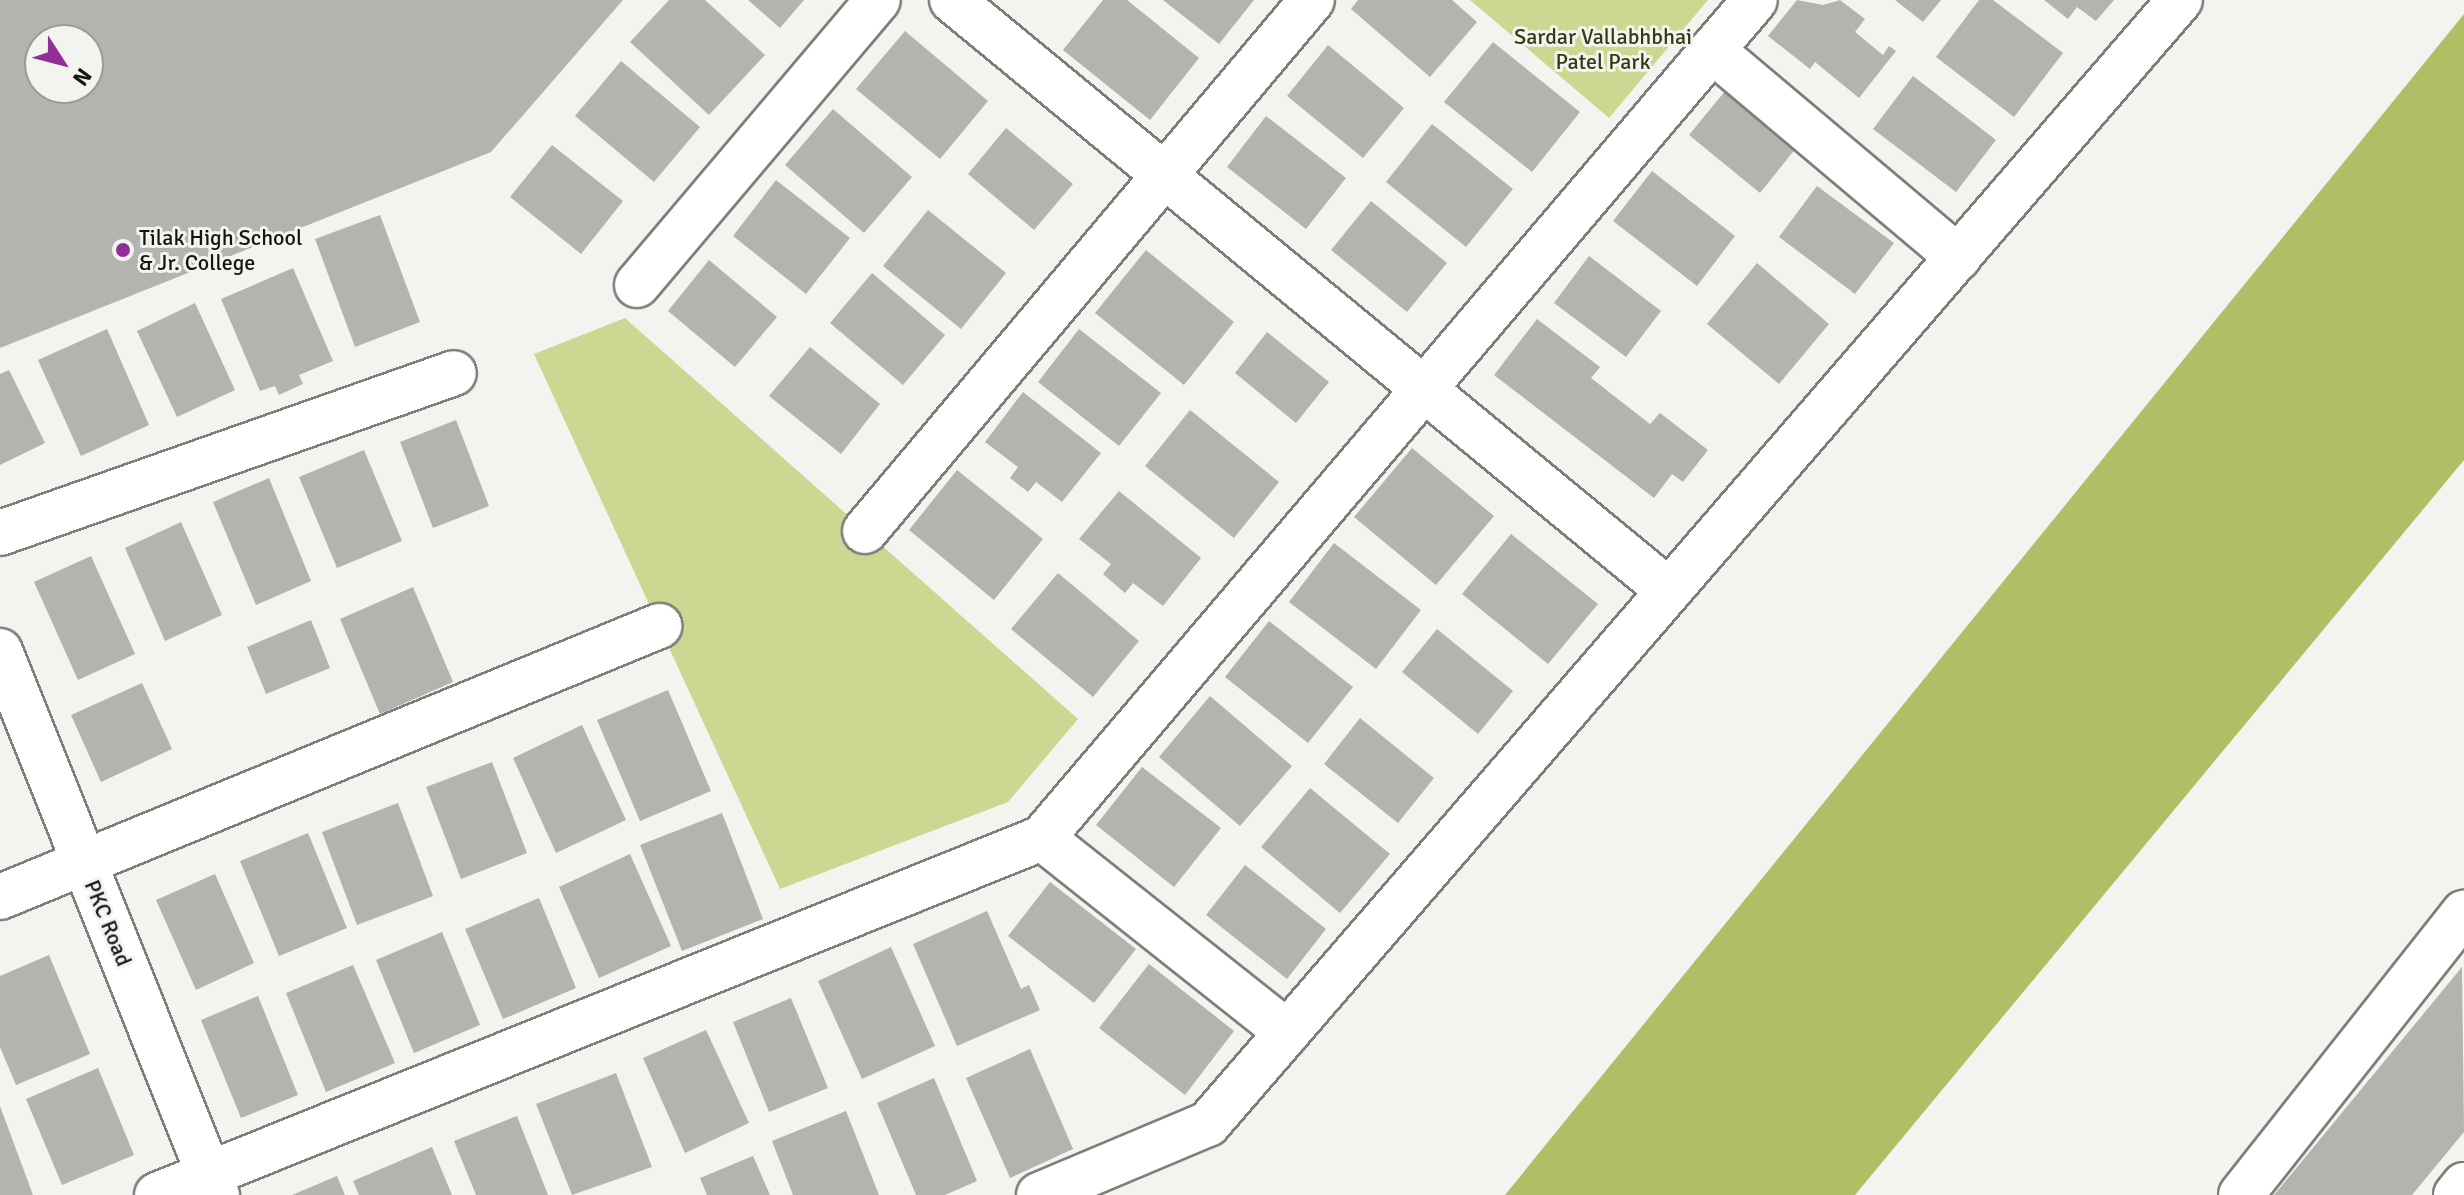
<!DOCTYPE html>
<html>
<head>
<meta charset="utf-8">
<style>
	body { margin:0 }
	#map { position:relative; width:2464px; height:1195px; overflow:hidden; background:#f3f4f0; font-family:Signika,sans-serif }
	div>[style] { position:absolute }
	.green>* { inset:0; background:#ccd892 }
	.water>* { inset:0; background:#b0be66 }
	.building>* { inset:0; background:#b3b3b0 }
	.roads { filter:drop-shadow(2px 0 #7e7e7b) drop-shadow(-2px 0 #7e7e7b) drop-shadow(0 2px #7e7e7b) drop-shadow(0 -2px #7e7e7b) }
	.street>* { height:44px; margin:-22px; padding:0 22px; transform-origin:22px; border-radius:22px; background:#fff }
	.dots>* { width:22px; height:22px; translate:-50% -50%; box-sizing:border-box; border:4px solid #f3f4f0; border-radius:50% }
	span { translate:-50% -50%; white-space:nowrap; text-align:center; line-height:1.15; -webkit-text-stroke:6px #f3f4f0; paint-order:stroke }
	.park-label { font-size:22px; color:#343a14 }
	.poi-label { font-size:22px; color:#141413 }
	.left { translate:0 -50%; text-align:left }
	.street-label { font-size:22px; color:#141413 }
	.north { position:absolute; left:24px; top:24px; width:80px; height:80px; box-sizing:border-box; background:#f3f4f0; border:2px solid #9a9a98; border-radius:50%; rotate:126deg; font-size:22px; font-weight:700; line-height:32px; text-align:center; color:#141413 }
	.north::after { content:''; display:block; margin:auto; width:28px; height:36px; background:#922f96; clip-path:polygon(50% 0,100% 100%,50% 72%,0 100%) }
</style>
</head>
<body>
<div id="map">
	<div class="green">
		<i style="clip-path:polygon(1470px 0,1708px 0,1609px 118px)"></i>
		<i style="clip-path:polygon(625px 318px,1078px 719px,1008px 802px,780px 889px,534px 354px)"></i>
	</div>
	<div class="water">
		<i style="clip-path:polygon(2464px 14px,2464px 460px,1855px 1195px,1505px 1195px)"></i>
	</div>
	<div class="building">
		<i style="clip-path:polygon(evenodd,0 0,623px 0,491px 152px,0 348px,0 0,40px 40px,88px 40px,88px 88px,40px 88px,40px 40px)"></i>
		<i style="clip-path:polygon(669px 0,705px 0,765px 55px,709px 115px,630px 42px)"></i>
		<i style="clip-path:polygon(748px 0,804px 0,780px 28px)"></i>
		<i style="clip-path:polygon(1103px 0,1127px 0,1199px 58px,1150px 120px,1063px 50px)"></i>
		<i style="clip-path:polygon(1163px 0,1254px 0,1219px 44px)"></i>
		<i style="clip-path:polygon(1358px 0,1452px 0,1477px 22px,1430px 77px,1351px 9px)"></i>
		<i style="clip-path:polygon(1797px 0,1823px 5px,1840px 0,1865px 19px,1855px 32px,1883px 55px,1889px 46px,1896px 51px,1859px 98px,1815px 62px,1810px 69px,1768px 36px)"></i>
		<i style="clip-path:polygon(1895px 0,1941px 0,1923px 22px)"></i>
		<i style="clip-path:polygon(1979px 0,1993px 0,2063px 53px,2014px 117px,1936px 57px)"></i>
		<i style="clip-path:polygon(2044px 0,2114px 0,2096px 21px,2077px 7px,2068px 19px)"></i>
		<i style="clip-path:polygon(905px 31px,988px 101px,940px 159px,856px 89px)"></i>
		<i style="clip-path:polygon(1493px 42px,1580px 112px,1532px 172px,1444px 102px)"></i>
		<i style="clip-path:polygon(1328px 45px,1404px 108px,1363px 158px,1287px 96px)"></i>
		<i style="clip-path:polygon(621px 61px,700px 127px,654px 182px,575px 116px)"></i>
		<i style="clip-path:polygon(1913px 76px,1996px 140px,1956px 192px,1873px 129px)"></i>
		<i style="clip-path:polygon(1730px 85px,1801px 142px,1760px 193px,1689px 135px)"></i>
		<i style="clip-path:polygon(833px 109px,912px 177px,864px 233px,785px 165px)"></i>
		<i style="clip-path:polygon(1266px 116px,1346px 178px,1306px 229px,1227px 167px)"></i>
		<i style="clip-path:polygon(1432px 124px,1513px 189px,1466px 247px,1386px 182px)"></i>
		<i style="clip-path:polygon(1006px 128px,1073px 184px,1034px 230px,968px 174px)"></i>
		<i style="clip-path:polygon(552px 145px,623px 201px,581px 254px,510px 197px)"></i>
		<i style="clip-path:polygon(1652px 171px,1735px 236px,1697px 286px,1613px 221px)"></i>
		<i style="clip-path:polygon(776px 180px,850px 238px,806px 294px,733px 236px)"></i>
		<i style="clip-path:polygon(1817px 186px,1894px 243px,1855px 294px,1779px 237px)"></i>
		<i style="clip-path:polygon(1371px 201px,1447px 263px,1407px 312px,1331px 250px)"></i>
		<i style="clip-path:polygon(928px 210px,1006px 273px,961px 329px,883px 266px)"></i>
		<i style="clip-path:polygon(380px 215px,420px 322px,355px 347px,315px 239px)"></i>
		<i style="clip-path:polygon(1146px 250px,1234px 322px,1184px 385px,1095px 313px)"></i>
		<i style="clip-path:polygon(1589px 256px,1661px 311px,1626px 357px,1554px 303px)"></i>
		<i style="clip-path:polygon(709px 260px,777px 317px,735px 367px,668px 311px)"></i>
		<i style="clip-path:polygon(1757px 263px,1829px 324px,1779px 384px,1707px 324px)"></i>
		<i style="clip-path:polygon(293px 268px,333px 361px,299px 375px,303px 384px,279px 395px,275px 386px,260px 391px,221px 299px)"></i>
		<i style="clip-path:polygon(872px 273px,945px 335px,903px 385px,830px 323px)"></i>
		<i style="clip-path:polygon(195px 303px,235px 390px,177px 417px,137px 331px)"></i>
		<i style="clip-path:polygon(1537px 319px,1600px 367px,1591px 378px,1650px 424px,1660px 413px,1708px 450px,1683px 482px,1672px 474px,1654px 498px,1494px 375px)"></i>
		<i style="clip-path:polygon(107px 329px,149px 425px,81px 456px,38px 360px)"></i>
		<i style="clip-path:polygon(1079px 329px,1161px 393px,1119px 446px,1038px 382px)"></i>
		<i style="clip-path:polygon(1267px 332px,1329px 382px,1296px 423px,1235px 373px)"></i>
		<i style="clip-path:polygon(810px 347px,880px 404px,841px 454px,769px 396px)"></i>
		<i style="clip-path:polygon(9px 370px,45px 443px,0 465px,0 374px)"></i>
		<i style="clip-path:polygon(1023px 392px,1101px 453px,1062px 502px,1036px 482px,1028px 492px,1010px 478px,1018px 467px,985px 442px)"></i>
		<i style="clip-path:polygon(1190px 410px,1279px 482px,1234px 538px,1145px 466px)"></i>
		<i style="clip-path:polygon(456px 420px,489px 506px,433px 528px,400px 442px)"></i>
		<i style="clip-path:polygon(1412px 448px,1494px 516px,1436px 585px,1354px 517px)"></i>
		<i style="clip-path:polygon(364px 450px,402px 541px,337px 568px,299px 477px)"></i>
		<i style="clip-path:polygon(957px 470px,1043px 539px,994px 600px,909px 530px)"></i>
		<i style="clip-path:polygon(269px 478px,311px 581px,256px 605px,213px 502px)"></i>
		<i style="clip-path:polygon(1119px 491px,1201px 558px,1163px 606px,1133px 583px,1125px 593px,1103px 574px,1111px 564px,1079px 539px)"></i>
		<i style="clip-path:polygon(181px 522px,222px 615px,165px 641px,125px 548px)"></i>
		<i style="clip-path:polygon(1511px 534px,1598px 604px,1548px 664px,1462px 594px)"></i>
		<i style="clip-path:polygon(1334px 543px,1421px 610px,1376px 669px,1289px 602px)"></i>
		<i style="clip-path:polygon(91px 556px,135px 654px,78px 680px,34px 582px)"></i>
		<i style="clip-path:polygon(1058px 573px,1139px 641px,1093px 697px,1011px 629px)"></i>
		<i style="clip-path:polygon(413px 587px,453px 682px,380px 714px,340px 619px)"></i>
		<i style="clip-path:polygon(311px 620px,330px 668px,266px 694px,247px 647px)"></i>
		<i style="clip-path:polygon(1269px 621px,1353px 687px,1308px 743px,1225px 677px)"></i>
		<i style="clip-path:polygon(1437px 629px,1513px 691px,1478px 734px,1402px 672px)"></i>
		<i style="clip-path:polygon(142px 683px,172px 749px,101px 782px,71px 715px)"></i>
		<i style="clip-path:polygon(668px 690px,711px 791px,640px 821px,597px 720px)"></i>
		<i style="clip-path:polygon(1210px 696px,1292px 766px,1240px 826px,1159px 757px)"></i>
		<i style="clip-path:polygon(1360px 718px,1434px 778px,1398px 823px,1324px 764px)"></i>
		<i style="clip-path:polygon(582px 725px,626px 820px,556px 853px,513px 758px)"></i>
		<i style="clip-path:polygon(492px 762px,527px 853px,461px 879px,426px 787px)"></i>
		<i style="clip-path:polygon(1142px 767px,1221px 828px,1174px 887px,1096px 825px)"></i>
		<i style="clip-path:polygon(1310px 788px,1390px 854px,1340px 913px,1261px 847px)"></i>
		<i style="clip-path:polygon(398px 803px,433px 896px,357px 925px,322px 832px)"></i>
		<i style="clip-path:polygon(722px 813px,763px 919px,682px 951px,640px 845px)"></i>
		<i style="clip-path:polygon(308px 833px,347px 928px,279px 956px,240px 861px)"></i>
		<i style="clip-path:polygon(630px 854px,671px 946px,599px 978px,559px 887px)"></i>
		<i style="clip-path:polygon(1245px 865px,1326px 929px,1287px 979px,1206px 915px)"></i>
		<i style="clip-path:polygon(215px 874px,254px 963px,196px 990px,156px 900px)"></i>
		<i style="clip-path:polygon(1050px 882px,1136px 949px,1094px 1003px,1008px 936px)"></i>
		<i style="clip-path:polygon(539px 898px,576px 988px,503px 1019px,465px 929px)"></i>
		<i style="clip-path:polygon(987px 911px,1021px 989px,1029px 985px,1040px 1010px,957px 1046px,913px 944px)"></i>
		<i style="clip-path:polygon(442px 932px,480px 1025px,414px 1053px,376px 960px)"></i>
		<i style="clip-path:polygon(891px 947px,935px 1046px,862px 1079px,818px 981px)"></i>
		<i style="clip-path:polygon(49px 955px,90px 1054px,16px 1085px,0 1047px,0 976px)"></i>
		<i style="clip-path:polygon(1149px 964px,1234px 1031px,1185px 1095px,1099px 1028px)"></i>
		<i style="clip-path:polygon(353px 965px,395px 1063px,326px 1092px,286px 993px)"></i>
		<i style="clip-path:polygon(2462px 967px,2464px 1132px,2412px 1195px,2274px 1195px)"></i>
		<i style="clip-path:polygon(258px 996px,298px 1095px,241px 1118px,201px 1020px)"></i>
		<i style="clip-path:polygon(791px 998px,828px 1088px,769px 1112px,733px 1022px)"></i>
		<i style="clip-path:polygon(706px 1030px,749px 1123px,685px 1153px,643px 1058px)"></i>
		<i style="clip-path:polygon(1030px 1049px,1073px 1149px,1010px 1178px,966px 1078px)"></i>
		<i style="clip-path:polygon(98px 1068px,134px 1155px,62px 1185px,26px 1099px)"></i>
		<i style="clip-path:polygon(616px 1073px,652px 1167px,572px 1195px,536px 1104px)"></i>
		<i style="clip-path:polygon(934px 1078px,977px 1181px,945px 1195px,916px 1195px,877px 1103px)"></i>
		<i style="clip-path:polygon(0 1106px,33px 1195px,0 1195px)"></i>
		<i style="clip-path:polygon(846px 1111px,879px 1195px,793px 1195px,772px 1141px)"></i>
		<i style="clip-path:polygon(517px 1116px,548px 1195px,476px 1195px,454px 1141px)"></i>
		<i style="clip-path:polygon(432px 1147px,452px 1195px,359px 1195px,353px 1181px)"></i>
		<i style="clip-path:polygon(753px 1156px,770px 1195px,707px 1195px,700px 1178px)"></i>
		<i style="clip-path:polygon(337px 1176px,345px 1195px,292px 1195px)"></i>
	</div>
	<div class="roads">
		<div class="street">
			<i style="left:952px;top:0;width:929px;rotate:39.5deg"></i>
			<i style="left:1712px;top:50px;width:322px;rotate:40.1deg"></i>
			<i style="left:637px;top:285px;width:373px;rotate:-49.8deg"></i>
			<i style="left:865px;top:531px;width:694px;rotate:-49.91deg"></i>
			<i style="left:0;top:533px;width:481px;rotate:-19.4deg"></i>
			<i style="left:0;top:651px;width:586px;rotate:68.25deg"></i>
			<i style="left:1042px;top:838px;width:313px;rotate:38.4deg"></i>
			<i style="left:0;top:897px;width:713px;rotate:-22.35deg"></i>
			<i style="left:157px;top:1195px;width:954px;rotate:-21.97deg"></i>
			<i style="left:1042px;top:838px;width:1100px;rotate:-49.61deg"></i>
			<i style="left:1039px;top:1195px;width:183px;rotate:-22.8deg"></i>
			<i style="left:1208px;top:1124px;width:1486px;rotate:-49.15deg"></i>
			<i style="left:2241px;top:1195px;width:360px;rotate:-51.7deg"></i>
			<i style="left:2456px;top:1195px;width:13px;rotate:-51deg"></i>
		</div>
	</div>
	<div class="dots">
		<i style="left:123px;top:250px;background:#922f96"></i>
	</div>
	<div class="park-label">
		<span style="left:1603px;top:49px">Sardar Vallabhbhai<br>Patel Park</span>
	</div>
	<div class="poi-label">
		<span class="left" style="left:139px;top:250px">Tilak High School<br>&amp; Jr. College</span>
	</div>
	<div class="street-label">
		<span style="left:108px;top:923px;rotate:68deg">PKC Road</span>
	</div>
	<div class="north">N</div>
</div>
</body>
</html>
